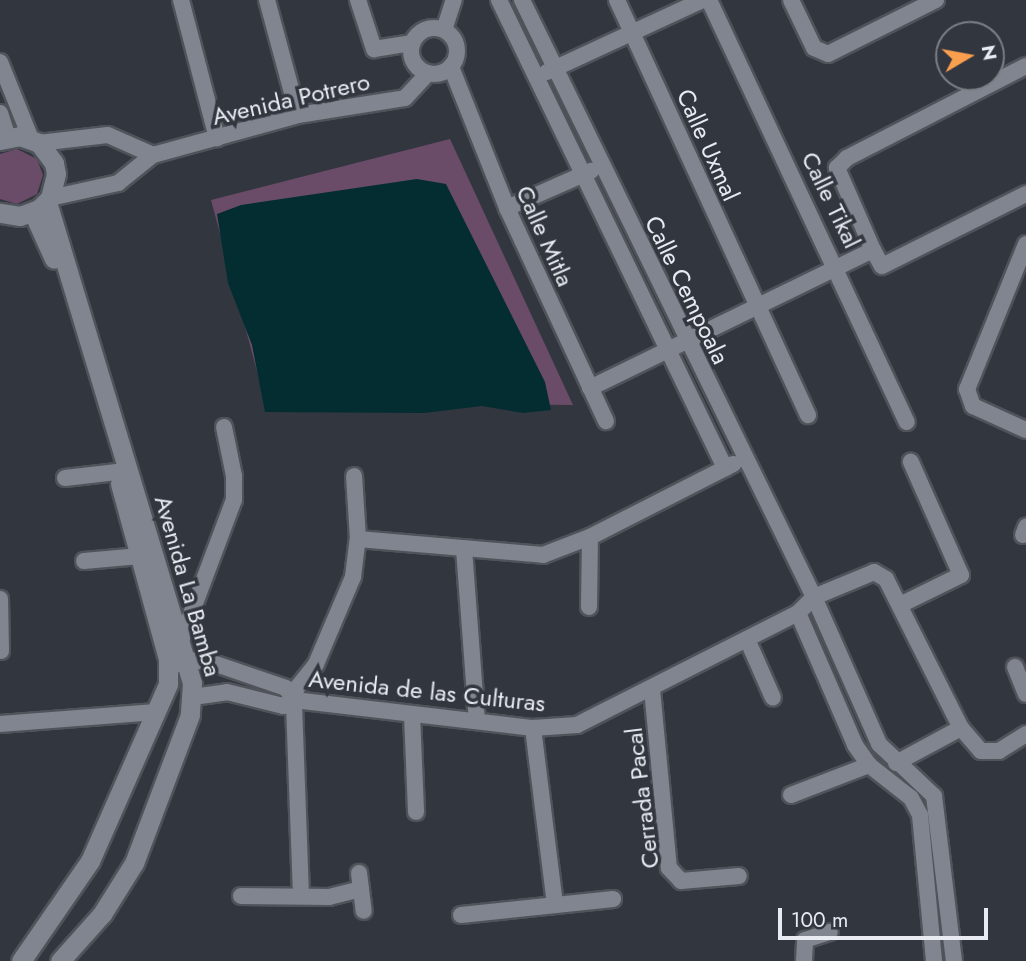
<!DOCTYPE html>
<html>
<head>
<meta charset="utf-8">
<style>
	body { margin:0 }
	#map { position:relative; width:1026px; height:961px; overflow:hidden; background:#32363f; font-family:Jost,sans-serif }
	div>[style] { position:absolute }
	.green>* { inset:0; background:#6a4c68 }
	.water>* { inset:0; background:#032d31 }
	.roads { filter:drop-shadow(2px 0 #50535a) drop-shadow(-2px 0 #50535a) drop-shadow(0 2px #50535a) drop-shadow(0 -2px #50535a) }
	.minor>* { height:16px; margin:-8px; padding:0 8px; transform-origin:8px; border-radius:8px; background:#81858f }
	.minor>.ring { margin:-8px; padding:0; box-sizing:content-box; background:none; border:16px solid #81858f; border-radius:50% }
	.tertiary>* { height:19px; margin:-9.5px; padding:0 9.5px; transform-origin:9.5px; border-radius:9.5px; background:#81858f }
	span { translate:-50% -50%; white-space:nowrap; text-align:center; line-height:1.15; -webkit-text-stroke:7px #32363f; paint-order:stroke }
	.street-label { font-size:24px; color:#e8ebf1 }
	.north { position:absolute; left:935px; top:21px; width:70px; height:70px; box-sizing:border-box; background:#32363f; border:2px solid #7b7e86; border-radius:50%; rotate:80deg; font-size:19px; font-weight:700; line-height:28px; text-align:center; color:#e8ebf1 }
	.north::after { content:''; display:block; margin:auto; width:24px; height:32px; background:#fa9f4e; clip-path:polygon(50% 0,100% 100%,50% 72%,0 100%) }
	.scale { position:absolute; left:778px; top:908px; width:210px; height:32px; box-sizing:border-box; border:4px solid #e8ebf1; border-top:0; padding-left:9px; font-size:21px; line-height:24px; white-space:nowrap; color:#e8ebf1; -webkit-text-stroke:5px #32363f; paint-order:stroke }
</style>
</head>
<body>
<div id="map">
	<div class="green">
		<i style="clip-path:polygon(450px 139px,573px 405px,265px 401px,211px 200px)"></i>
		<i style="clip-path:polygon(17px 149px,37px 159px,43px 175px,37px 194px,17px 204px,0 199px,0 154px)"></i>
	</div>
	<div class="water">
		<i style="clip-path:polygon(417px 179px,446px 184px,545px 382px,551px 410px,523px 413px,482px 406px,424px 413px,265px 412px,252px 345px,228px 283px,217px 214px,241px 205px)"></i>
	</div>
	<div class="roads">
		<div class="minor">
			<i style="left:181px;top:0;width:143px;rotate:75.4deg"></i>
			<i style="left:267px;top:0;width:119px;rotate:74.9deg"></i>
			<i style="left:358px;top:0;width:52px;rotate:71.9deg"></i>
			<i style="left:374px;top:49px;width:39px;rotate:-9deg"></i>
			<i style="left:499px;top:0;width:520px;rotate:64.22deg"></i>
			<i style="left:522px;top:0;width:665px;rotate:63.94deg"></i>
			<i style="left:814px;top:597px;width:161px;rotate:66.1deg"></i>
			<i style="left:879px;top:744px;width:76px;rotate:43.4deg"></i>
			<i style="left:934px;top:796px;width:166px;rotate:83.1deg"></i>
			<i style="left:617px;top:0;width:457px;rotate:65.3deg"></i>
			<i style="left:709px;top:0;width:466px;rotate:64.9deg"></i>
			<i style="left:791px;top:0;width:53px;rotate:64.4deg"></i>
			<i style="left:814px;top:48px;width:15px;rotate:23deg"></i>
			<i style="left:828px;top:54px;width:121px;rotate:-26.6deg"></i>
			<i class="ring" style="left:411px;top:28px;width:30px;height:30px"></i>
			<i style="left:444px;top:30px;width:32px;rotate:-72deg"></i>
			<i style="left:0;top:62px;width:83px;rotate:68.1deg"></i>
			<i style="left:451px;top:67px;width:152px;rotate:68.3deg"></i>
			<i style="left:507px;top:208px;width:235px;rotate:65.1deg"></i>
			<i style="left:547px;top:72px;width:172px;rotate:-24.8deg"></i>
			<i style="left:0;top:113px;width:25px;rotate:72deg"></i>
			<i style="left:39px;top:143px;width:69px;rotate:-6.6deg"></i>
			<i style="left:108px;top:135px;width:49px;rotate:24deg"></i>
			<i style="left:50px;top:198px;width:70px;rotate:-12.4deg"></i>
			<i style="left:118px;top:183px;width:45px;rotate:-38.7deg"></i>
			<i style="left:153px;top:155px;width:150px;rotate:-15.4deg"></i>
			<i style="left:298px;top:115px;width:108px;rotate:-9deg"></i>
			<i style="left:405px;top:98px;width:34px;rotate:-47deg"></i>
			<i style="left:507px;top:208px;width:92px;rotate:-23.8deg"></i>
			<i style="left:1026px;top:244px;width:157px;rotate:112.1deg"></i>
			<i style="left:967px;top:389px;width:18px;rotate:71deg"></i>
			<i style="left:973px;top:406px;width:58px;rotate:24.4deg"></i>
			<i style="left:873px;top:250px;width:90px;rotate:-113.7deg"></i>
			<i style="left:837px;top:168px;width:14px;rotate:-45deg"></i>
			<i style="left:847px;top:158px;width:201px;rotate:-27.2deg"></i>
			<i style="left:590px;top:388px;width:315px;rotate:-26deg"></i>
			<i style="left:873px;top:250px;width:18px;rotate:61deg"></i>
			<i style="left:882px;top:266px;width:161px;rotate:-26.6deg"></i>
			<i style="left:65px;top:478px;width:52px;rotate:-6.6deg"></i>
			<i style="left:1023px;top:535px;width:9px;rotate:-69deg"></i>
			<i style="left:358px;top:539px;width:186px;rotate:4.9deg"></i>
			<i style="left:543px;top:555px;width:50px;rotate:-21deg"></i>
			<i style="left:590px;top:537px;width:161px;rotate:-27deg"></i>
			<i style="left:464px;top:549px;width:171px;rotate:85.7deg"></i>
			<i style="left:84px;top:561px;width:56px;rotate:-5.1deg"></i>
			<i style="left:0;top:599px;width:52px;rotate:88.9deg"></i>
			<i style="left:900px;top:605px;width:68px;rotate:-26.2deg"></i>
			<i style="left:961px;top:575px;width:124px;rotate:-113.9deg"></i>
			<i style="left:589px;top:607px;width:70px;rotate:-89.2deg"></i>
			<i style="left:798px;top:613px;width:144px;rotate:66.6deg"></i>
			<i style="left:855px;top:745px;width:24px;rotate:55deg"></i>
			<i style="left:869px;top:765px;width:53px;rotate:38.2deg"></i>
			<i style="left:911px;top:798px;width:19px;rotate:62deg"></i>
			<i style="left:920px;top:815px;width:147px;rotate:84.5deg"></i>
			<i style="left:182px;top:638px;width:147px;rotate:-69.4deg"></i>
			<i style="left:234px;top:500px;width:24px;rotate:-90deg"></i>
			<i style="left:234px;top:476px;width:50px;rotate:-101.5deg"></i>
			<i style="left:747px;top:639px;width:64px;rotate:66.2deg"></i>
			<i style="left:175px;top:665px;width:14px;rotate:-21deg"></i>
			<i style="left:188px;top:660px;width:22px;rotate:5deg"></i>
			<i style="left:210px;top:662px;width:80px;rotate:18.9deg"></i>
			<i style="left:286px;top:688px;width:14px;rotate:56deg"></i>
			<i style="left:1015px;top:667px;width:29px;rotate:68deg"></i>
			<i style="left:652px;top:689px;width:180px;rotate:84.6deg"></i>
			<i style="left:669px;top:868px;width:18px;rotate:47deg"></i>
			<i style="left:681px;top:881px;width:58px;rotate:-4.9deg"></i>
			<i style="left:193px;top:697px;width:34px;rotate:-8deg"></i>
			<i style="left:227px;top:692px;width:58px;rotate:14deg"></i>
			<i style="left:283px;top:706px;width:13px;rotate:-29deg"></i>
			<i style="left:294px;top:700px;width:241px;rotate:6.7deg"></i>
			<i style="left:533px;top:728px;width:44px;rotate:-3.9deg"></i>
			<i style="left:577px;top:725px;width:248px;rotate:-26.9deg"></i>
			<i style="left:798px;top:613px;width:23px;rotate:-45deg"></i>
			<i style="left:814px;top:597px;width:65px;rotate:-22.6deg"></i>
			<i style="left:874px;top:572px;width:14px;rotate:30deg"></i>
			<i style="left:886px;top:579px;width:167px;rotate:63.3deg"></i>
			<i style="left:961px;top:728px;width:30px;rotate:49deg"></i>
			<i style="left:981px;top:751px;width:18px"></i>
			<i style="left:999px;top:751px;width:32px;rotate:-32deg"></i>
			<i style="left:412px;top:715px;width:97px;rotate:87.6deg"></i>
			<i style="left:0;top:724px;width:156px;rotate:-4.4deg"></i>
			<i style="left:533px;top:728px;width:178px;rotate:82.9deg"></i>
			<i style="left:896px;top:763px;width:74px;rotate:-28.3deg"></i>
			<i style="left:791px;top:795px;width:84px;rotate:-21deg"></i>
			<i style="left:359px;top:873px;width:38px;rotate:83deg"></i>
			<i style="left:301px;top:895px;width:195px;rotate:-92.1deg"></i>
			<i style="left:294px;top:700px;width:11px;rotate:-80deg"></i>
			<i style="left:296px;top:689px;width:32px;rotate:-51deg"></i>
			<i style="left:316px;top:664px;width:95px;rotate:-67deg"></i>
			<i style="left:353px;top:577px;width:38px;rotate:-83deg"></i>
			<i style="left:358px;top:539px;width:63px;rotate:-93.6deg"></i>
			<i style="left:241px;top:896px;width:88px;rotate:0.7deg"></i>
			<i style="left:329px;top:897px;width:33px;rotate:-14deg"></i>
			<i style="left:461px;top:915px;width:153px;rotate:-6deg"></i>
			<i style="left:804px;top:961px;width:21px;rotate:-87deg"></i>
			<i style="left:805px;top:940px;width:26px;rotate:-18deg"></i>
		</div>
		<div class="tertiary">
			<i style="left:0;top:140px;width:20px;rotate:-11deg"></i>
			<i style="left:20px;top:136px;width:20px;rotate:20deg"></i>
			<i style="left:39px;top:143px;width:25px;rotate:53deg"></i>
			<i style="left:54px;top:163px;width:11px;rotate:80deg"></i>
			<i style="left:56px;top:174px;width:25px;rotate:104deg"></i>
			<i style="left:50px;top:198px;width:16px;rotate:135deg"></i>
			<i style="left:39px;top:209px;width:20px;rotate:160deg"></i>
			<i style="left:20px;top:216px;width:20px;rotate:-171deg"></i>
			<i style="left:47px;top:202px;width:502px;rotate:73.22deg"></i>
			<i style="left:192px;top:683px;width:32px;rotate:94deg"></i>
			<i style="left:190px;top:715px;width:158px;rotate:110.7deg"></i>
			<i style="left:134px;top:863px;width:60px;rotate:122.1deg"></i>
			<i style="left:102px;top:914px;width:63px;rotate:131.8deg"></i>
			<i style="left:33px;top:212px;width:51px;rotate:65.9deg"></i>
			<i style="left:21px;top:961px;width:121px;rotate:-55.4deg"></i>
			<i style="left:90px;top:861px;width:193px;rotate:-66.2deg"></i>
			<i style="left:168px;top:684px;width:25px;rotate:-90deg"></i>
			<i style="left:168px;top:659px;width:182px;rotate:-105.3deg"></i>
		</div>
	</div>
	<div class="street-label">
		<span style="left:291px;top:99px;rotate:-13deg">Avenida Potrero</span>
		<span style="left:708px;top:145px;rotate:66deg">Calle Uxmal</span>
		<span style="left:831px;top:200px;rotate:64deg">Calle Tikal</span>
		<span style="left:545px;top:236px;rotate:66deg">Calle Mitla</span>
		<span style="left:687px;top:290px;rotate:64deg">Calle Cempoala</span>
		<span style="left:188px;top:586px;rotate:74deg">Avenida La Bamba</span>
		<span style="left:427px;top:691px;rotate:6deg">Avenida de las Culturas</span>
		<span style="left:642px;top:798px;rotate:-97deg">Cerrada Pacal</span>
	</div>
	<div class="north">N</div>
	<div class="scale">100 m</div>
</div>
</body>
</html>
